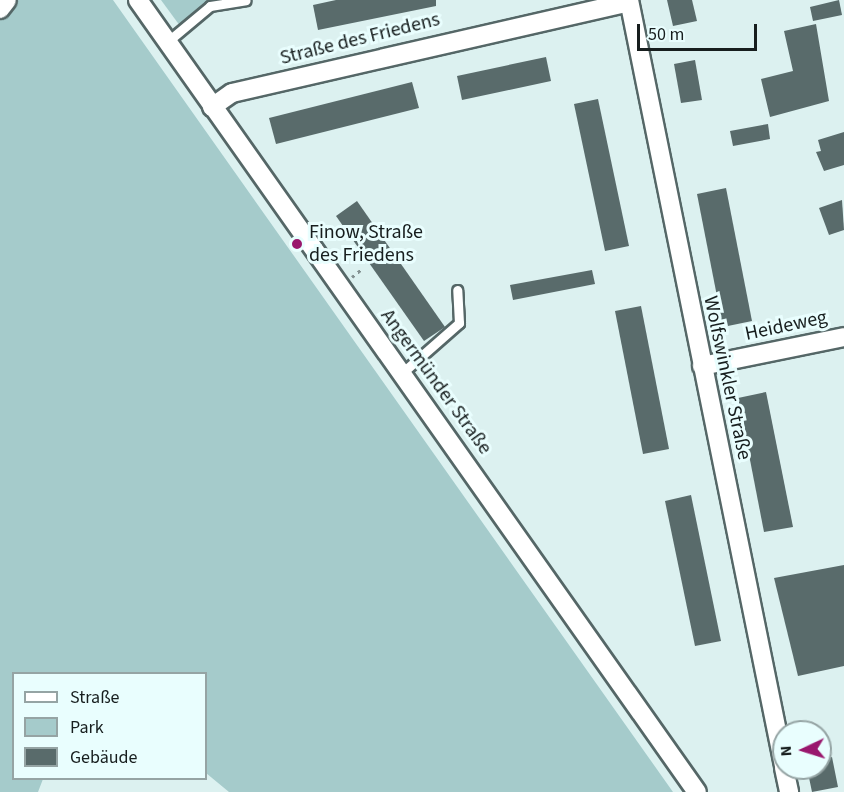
<!DOCTYPE html>
<html>
<head>
<meta charset="utf-8">
<style>
	body { margin:0 }
	#map { position:relative; width:844px; height:792px; overflow:hidden; background:#dcf1f0; font-family:"Source Sans 3",sans-serif }
	div>[style] { position:absolute }
	.green>* { inset:0; background:#a5cbcb }
	.building>* { inset:0; background:#596b6b }
	.path>* { height:3px; margin-top:-1.5px; transform-origin:0; background:repeating-linear-gradient(90deg,#829090 0 3px,transparent 0 7.5px) }
	.roads { filter:drop-shadow(2px 0 #556767) drop-shadow(-2px 0 #556767) drop-shadow(0 2px #556767) drop-shadow(0 -2px #556767) }
	.service>* { height:9px; margin:-4.5px; padding:0 4.5px; transform-origin:4.5px; border-radius:4.5px; background:#fff }
	.minor>* { height:18px; margin:-9px; padding:0 9px; transform-origin:9px; border-radius:9px; background:#fff }
	.dots>* { width:16px; height:16px; translate:-50% -50%; box-sizing:border-box; border:3px solid #e9fefe; border-radius:50% }
	span { translate:-50% -50%; white-space:nowrap; text-align:center; line-height:1.15; -webkit-text-stroke:6px #e9fefe; paint-order:stroke }
	.street-label { font-size:20px; color:#171e1e }
	.poi-label { font-size:20px; color:#171e1e }
	.left { translate:0 -50%; text-align:left }
	.legend { position:absolute; left:12px; top:672px; width:195px; height:108px; box-sizing:border-box; background:#e9fefe; border:2px solid #95a4a4; margin:0; padding:8px 10px; list-style:none; font-size:18px; color:#171e1e }
	.legend li { display:flex; align-items:center; gap:12px; height:30px }
	.legend b { width:30px; border:2px solid #95a4a4 }
	.north { position:absolute; left:772px; top:720px; width:60px; height:60px; box-sizing:border-box; background:#e9fefe; border:2px solid #95a4a4; border-radius:50%; rotate:266deg; font-size:16px; font-weight:700; line-height:24px; text-align:center; color:#171e1e }
	.north::after { content:''; display:block; margin:auto; width:21px; height:27px; background:#99176d; clip-path:polygon(50% 0,100% 100%,50% 72%,0 100%) }
	.scale { position:absolute; left:637px; top:24px; width:120px; height:27px; box-sizing:border-box; border:3px solid #171e1e; border-top:0; padding-left:8px; font-size:18px; line-height:21px; white-space:nowrap; color:#171e1e; -webkit-text-stroke:4px #e9fefe; paint-order:stroke }
</style>
</head>
<body>
<div id="map">
	<div class="green">
		<i style="clip-path:polygon(0 0,113px 0,673px 792px,229px 792px,206px 773px,206px 674px,14px 674px,14px 778px,43px 779px,38px 792px,0 792px)"></i>
		<i style="clip-path:polygon(161px 0,220px 0,183px 30px)"></i>
	</div>
	<div class="building">
		<i style="clip-path:polygon(336px 0,436px 0,436px 6px,318px 30px,313px 5px)"></i>
		<i style="clip-path:polygon(667px 0,692px 0,697px 21px,673px 26px)"></i>
		<i style="clip-path:polygon(839px 0,842px 15px,813px 21px,810px 7px)"></i>
		<i style="clip-path:polygon(816px 24px,829px 101px,770px 117px,761px 79px,793px 71px,784px 31px)"></i>
		<i style="clip-path:polygon(546px 57px,551px 81px,462px 100px,457px 76px)"></i>
		<i style="clip-path:polygon(695px 60px,702px 100px,681px 103px,674px 64px)"></i>
		<i style="clip-path:polygon(412px 82px,419px 108px,276px 144px,269px 118px)"></i>
		<i style="clip-path:polygon(598px 99px,629px 246px,605px 251px,574px 104px)"></i>
		<i style="clip-path:polygon(768px 124px,770px 139px,733px 146px,730px 131px)"></i>
		<i style="clip-path:polygon(844px 132px,844px 165px,824px 171px,816px 152px,821px 151px,818px 140px)"></i>
		<i style="clip-path:polygon(726px 188px,752px 321px,723px 327px,697px 194px)"></i>
		<i style="clip-path:polygon(842px 200px,844px 230px,829px 235px,819px 208px)"></i>
		<i style="clip-path:polygon(357px 201px,445px 327px,424px 341px,336px 216px)"></i>
		<i style="clip-path:polygon(592px 270px,595px 284px,513px 300px,510px 285px)"></i>
		<i style="clip-path:polygon(641px 306px,669px 449px,643px 454px,615px 311px)"></i>
		<i style="clip-path:polygon(766px 392px,793px 527px,764px 532px,738px 398px)"></i>
		<i style="clip-path:polygon(691px 495px,721px 641px,695px 646px,665px 501px)"></i>
		<i style="clip-path:polygon(844px 565px,844px 666px,798px 676px,774px 578px)"></i>
		<i style="clip-path:polygon(832px 757px,838px 787px,812px 792px,807px 768px,820px 768px,820px 760px)"></i>
	</div>
	<div class="path">
		<i style="left:352px;top:277px;width:14px;rotate:-39deg"></i>
	</div>
	<div class="roads">
		<div class="service">
			<i style="left:167px;top:42px;width:56px;rotate:-39.9deg"></i>
			<i style="left:210px;top:6px;width:36px;rotate:-9deg"></i>
			<i style="left:402px;top:373px;width:76px;rotate:-41.3deg"></i>
			<i style="left:459px;top:323px;width:33px;rotate:-93deg"></i>
		</div>
		<div class="minor">
			<i style="left:138px;top:0;width:969px;rotate:54.79deg"></i>
			<i style="left:629px;top:0;width:782px;rotate:78.56deg"></i>
			<i style="left:0;top:9px;width:11px;rotate:-52deg"></i>
			<i style="left:212px;top:107px;width:24px;rotate:-35deg"></i>
			<i style="left:232px;top:93px;width:406px;rotate:-12.9deg"></i>
			<i style="left:702px;top:366px;width:145px;rotate:-11.5deg"></i>
			<i style="left:784px;top:768px;width:25px;rotate:78deg"></i>
		</div>
	</div>
	<div class="dots">
		<i style="left:297px;top:244px;background:#99176d"></i>
	</div>
	<div class="street-label">
		<span style="left:360px;top:39px;rotate:-14deg">Straße des Friedens</span>
		<span style="left:786px;top:326px;rotate:-12deg">Heideweg</span>
		<span style="left:727px;top:378px;rotate:78deg">Wolfswinkler Straße</span>
		<span style="left:436px;top:382px;rotate:54deg">Angermünder Straße</span>
	</div>
	<div class="poi-label">
		<span class="left" style="left:309px;top:244px">Finow, Straße<br>des Friedens</span>
	</div>
	<ul class="legend">
	<li><b style="height:8px;background:#fff"></b>Straße</li>
	<li><b style="height:16px;background:#a5cbcb"></b>Park</li>
	<li><b style="height:16px;background:#596b6b"></b>Gebäude</li>
	</ul>
	<div class="north">N</div>
	<div class="scale">50 m</div>
</div>
</body>
</html>
